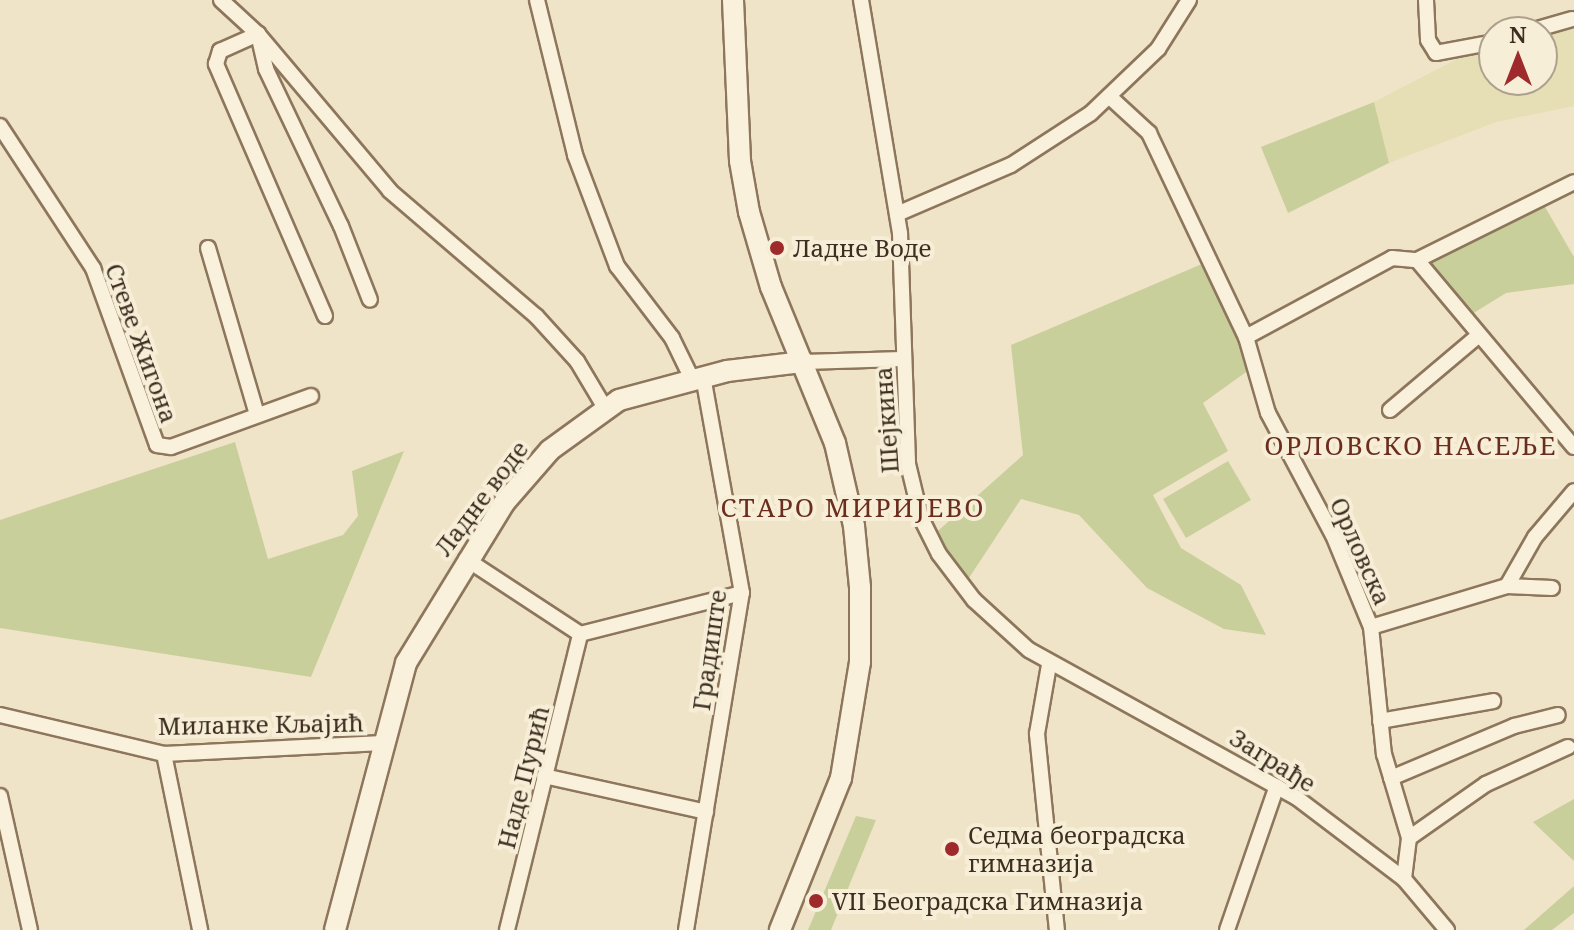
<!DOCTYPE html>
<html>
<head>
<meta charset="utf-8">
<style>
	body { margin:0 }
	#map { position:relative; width:1574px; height:930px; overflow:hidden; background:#f0e4c8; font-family:"Noto Serif",serif }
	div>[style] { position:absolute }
	.farmland>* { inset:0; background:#e6deb5 }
	.green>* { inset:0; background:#c9cf9b }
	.roads { filter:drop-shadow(2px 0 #8d765c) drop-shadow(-2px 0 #8d765c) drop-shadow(0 2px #8d765c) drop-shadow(0 -2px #8d765c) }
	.street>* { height:14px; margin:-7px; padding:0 7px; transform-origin:7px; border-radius:7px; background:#faf1dc }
	.secondary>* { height:20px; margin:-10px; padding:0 10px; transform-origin:10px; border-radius:10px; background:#faf1dc }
	.dots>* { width:22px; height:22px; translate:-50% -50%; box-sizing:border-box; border:4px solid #f7eed8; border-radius:50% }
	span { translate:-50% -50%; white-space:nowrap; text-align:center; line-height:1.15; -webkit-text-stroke:8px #f7eed8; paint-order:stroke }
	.poi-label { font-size:24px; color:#3d2e20 }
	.left { translate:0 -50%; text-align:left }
	.street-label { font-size:24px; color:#3d2e20 }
	.neighbourhood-label { font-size:26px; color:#6b2e1e; letter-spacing:2px }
	.north { position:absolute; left:1478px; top:16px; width:80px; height:80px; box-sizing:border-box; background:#f7eed8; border:2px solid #ada18e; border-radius:50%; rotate:0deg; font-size:22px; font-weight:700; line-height:32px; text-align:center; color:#3d2e20 }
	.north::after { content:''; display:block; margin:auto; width:28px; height:36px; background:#9e2a2b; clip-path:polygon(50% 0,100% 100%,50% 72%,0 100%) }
</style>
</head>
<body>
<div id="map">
	<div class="farmland">
		<i style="clip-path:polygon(1574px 23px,1574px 106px,1496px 122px,1389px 163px,1374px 102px,1457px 59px,1494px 51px,1494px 80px,1542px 80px,1542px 34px)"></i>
	</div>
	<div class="green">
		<i style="clip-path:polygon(1374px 102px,1389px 163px,1288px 213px,1261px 147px)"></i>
		<i style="clip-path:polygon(1541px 200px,1574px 257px,1574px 284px,1506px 293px,1464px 319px,1417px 260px)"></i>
		<i style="clip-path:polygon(1209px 261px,1253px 367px,1203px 403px,1228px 451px,1153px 495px,1181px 548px,1241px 585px,1266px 635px,1224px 629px,1147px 588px,1079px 515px,1021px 499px,963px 587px,930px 538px,1023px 455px,1011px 345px)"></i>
		<i style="clip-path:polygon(235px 442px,268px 559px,343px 535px,358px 516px,352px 471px,404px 451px,311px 677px,0 628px,0 520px)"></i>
		<i style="clip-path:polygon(1228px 461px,1251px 500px,1186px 538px,1163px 499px)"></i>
		<i style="clip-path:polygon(1574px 799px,1574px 861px,1533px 822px)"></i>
		<i style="clip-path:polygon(856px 816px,876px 820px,831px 930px,808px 930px)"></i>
		<i style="clip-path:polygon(1574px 886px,1574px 913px,1552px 930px,1524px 930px)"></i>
	</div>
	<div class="roads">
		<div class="street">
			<i style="left:221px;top:0;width:50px;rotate:42.6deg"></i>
			<i style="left:258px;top:34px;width:205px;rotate:49.9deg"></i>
			<i style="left:390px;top:191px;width:192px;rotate:40.6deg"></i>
			<i style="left:536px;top:316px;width:61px;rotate:47.7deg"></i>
			<i style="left:577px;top:361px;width:55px;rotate:59.2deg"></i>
			<i style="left:537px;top:0;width:160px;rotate:76.2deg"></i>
			<i style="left:575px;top:155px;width:119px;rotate:69.3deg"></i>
			<i style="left:617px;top:266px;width:91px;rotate:52.6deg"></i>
			<i style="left:672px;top:338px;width:46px;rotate:64deg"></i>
			<i style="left:861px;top:0;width:236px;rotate:80.5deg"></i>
			<i style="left:900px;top:233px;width:231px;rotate:88deg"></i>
			<i style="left:908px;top:464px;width:56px;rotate:76.5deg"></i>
			<i style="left:921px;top:518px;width:40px;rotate:63.4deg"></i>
			<i style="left:939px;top:554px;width:58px;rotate:52.7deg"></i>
			<i style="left:974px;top:600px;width:74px;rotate:42.3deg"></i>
			<i style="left:1029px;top:650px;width:306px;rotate:28.9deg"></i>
			<i style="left:1297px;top:798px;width:134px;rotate:37.1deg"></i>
			<i style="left:1404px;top:879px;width:67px;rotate:49.9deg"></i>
			<i style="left:1426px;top:0;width:40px;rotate:87.1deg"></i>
			<i style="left:1428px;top:40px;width:15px;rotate:58deg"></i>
			<i style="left:1436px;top:53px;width:59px;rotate:-10.7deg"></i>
			<i style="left:1527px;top:32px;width:47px;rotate:-16.1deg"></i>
			<i style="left:1111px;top:98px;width:52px;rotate:42.6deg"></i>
			<i style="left:1149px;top:133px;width:226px;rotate:64.6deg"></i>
			<i style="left:1246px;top:337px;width:79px;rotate:73.9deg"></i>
			<i style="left:1268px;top:413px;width:138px;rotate:62deg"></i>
			<i style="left:1333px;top:535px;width:100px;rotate:67.6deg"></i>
			<i style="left:1371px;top:627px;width:128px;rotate:84.2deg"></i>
			<i style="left:1384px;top:754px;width:88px;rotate:73.4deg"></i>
			<i style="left:1409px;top:838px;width:41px;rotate:97deg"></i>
			<i style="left:0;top:126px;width:170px;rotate:56.8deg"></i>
			<i style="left:93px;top:268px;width:188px;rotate:70.1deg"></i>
			<i style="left:157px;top:445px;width:14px;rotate:8deg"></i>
			<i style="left:171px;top:447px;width:149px;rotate:-20deg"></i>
			<i style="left:897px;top:214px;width:124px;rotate:-23.3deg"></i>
			<i style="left:1011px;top:165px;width:95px;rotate:-33deg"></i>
			<i style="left:1091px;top:113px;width:93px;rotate:-43.7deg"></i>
			<i style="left:1158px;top:49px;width:58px;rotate:-57.7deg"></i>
			<i style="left:208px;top:248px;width:174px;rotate:73.6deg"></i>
			<i style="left:1417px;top:260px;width:244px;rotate:50deg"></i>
			<i style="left:325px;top:316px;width:275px;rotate:-113.4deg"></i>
			<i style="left:216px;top:64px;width:14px;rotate:-73deg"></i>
			<i style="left:220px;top:51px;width:42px;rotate:-24.1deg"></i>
			<i style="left:258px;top:34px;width:36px;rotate:77deg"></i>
			<i style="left:266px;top:69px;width:174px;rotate:64.5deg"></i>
			<i style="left:341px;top:226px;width:79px;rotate:68.6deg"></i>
			<i style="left:1246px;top:337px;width:166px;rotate:-28.4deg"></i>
			<i style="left:1392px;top:258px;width:25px;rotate:5deg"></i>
			<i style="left:1417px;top:260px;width:175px;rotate:-26.4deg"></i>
			<i style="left:803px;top:362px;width:100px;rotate:-1.7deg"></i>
			<i style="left:1390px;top:410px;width:115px;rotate:-40.1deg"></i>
			<i style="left:466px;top:559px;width:136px;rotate:33.3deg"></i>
			<i style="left:580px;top:634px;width:167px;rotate:-14.2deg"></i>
			<i style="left:1507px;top:586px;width:56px;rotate:-60.3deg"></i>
			<i style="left:1535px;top:537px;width:60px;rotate:-49.7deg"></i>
			<i style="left:1371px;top:627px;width:142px;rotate:-16.8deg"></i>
			<i style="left:1507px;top:586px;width:45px;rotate:2.5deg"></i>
			<i style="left:1049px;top:665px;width:70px;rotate:99.9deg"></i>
			<i style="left:1037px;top:734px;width:197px;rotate:84.2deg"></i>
			<i style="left:0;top:715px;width:169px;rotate:13.4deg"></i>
			<i style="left:164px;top:754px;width:219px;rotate:-2.9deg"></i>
			<i style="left:1380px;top:721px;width:115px;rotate:-10deg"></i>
			<i style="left:164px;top:754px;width:180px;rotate:78.4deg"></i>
			<i style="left:544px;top:776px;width:166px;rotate:12.5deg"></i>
			<i style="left:1391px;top:778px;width:134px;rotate:-22.9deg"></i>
			<i style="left:1514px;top:726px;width:45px;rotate:-14deg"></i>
			<i style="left:0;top:796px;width:137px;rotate:77.4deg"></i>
			<i style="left:1409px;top:838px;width:94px;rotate:-35deg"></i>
			<i style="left:1486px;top:784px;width:90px;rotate:-24.3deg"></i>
			<i style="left:507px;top:930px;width:305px;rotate:-76.1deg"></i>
			<i style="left:686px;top:930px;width:342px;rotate:-80.6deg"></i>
			<i style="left:742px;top:593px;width:219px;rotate:-100.2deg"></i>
			<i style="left:1227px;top:930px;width:152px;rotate:-70.9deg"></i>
		</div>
		<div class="secondary">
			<i style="left:733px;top:0;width:161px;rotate:87.5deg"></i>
			<i style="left:740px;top:161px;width:52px;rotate:80deg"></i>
			<i style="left:749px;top:212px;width:78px;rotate:73.7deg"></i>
			<i style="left:771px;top:287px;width:169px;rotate:67.7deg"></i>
			<i style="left:835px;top:443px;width:85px;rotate:77.1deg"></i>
			<i style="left:854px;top:526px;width:61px;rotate:84.4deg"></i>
			<i style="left:860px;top:587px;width:75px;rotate:90deg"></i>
			<i style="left:860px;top:662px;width:118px;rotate:99.3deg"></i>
			<i style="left:841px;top:778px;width:164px;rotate:111.9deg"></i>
			<i style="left:335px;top:930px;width:276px;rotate:-75.1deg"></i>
			<i style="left:406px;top:663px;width:188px;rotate:-58.5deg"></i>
			<i style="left:504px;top:503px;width:70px;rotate:-49deg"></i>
			<i style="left:550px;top:450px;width:85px;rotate:-35.9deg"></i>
			<i style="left:619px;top:400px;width:112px;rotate:-15deg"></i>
			<i style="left:727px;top:371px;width:77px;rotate:-6.8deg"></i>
		</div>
	</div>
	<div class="dots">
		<i style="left:777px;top:248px;background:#9e2a2b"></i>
		<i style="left:952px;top:849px;background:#9e2a2b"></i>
		<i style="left:816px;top:901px;background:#9e2a2b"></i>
	</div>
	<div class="poi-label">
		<span class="left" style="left:793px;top:248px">Ладне Воде</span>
		<span class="left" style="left:968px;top:849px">Седма београдска<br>гимназија</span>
		<span class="left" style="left:832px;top:901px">VII Београдска Гимназија</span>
	</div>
	<div class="street-label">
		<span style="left:142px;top:343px;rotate:70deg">Стеве Жигона</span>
		<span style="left:886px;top:420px;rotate:-94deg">Шејкина</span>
		<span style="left:481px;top:498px;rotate:-53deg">Ладне воде</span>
		<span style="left:1361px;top:551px;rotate:66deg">Орловска</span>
		<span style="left:709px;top:650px;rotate:-82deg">Градиште</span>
		<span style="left:261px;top:724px;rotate:-1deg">Миланке Кљајић</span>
		<span style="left:1273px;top:760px;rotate:32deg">Заграђе</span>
		<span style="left:523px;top:777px;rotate:-76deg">Наде Пурић</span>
	</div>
	<div class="neighbourhood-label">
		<span style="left:1411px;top:446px">ОРЛОВСКО НАСЕЉЕ</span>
		<span style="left:853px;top:508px">СТАРО МИРИЈЕВО</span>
	</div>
	<div class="north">N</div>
</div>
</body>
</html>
